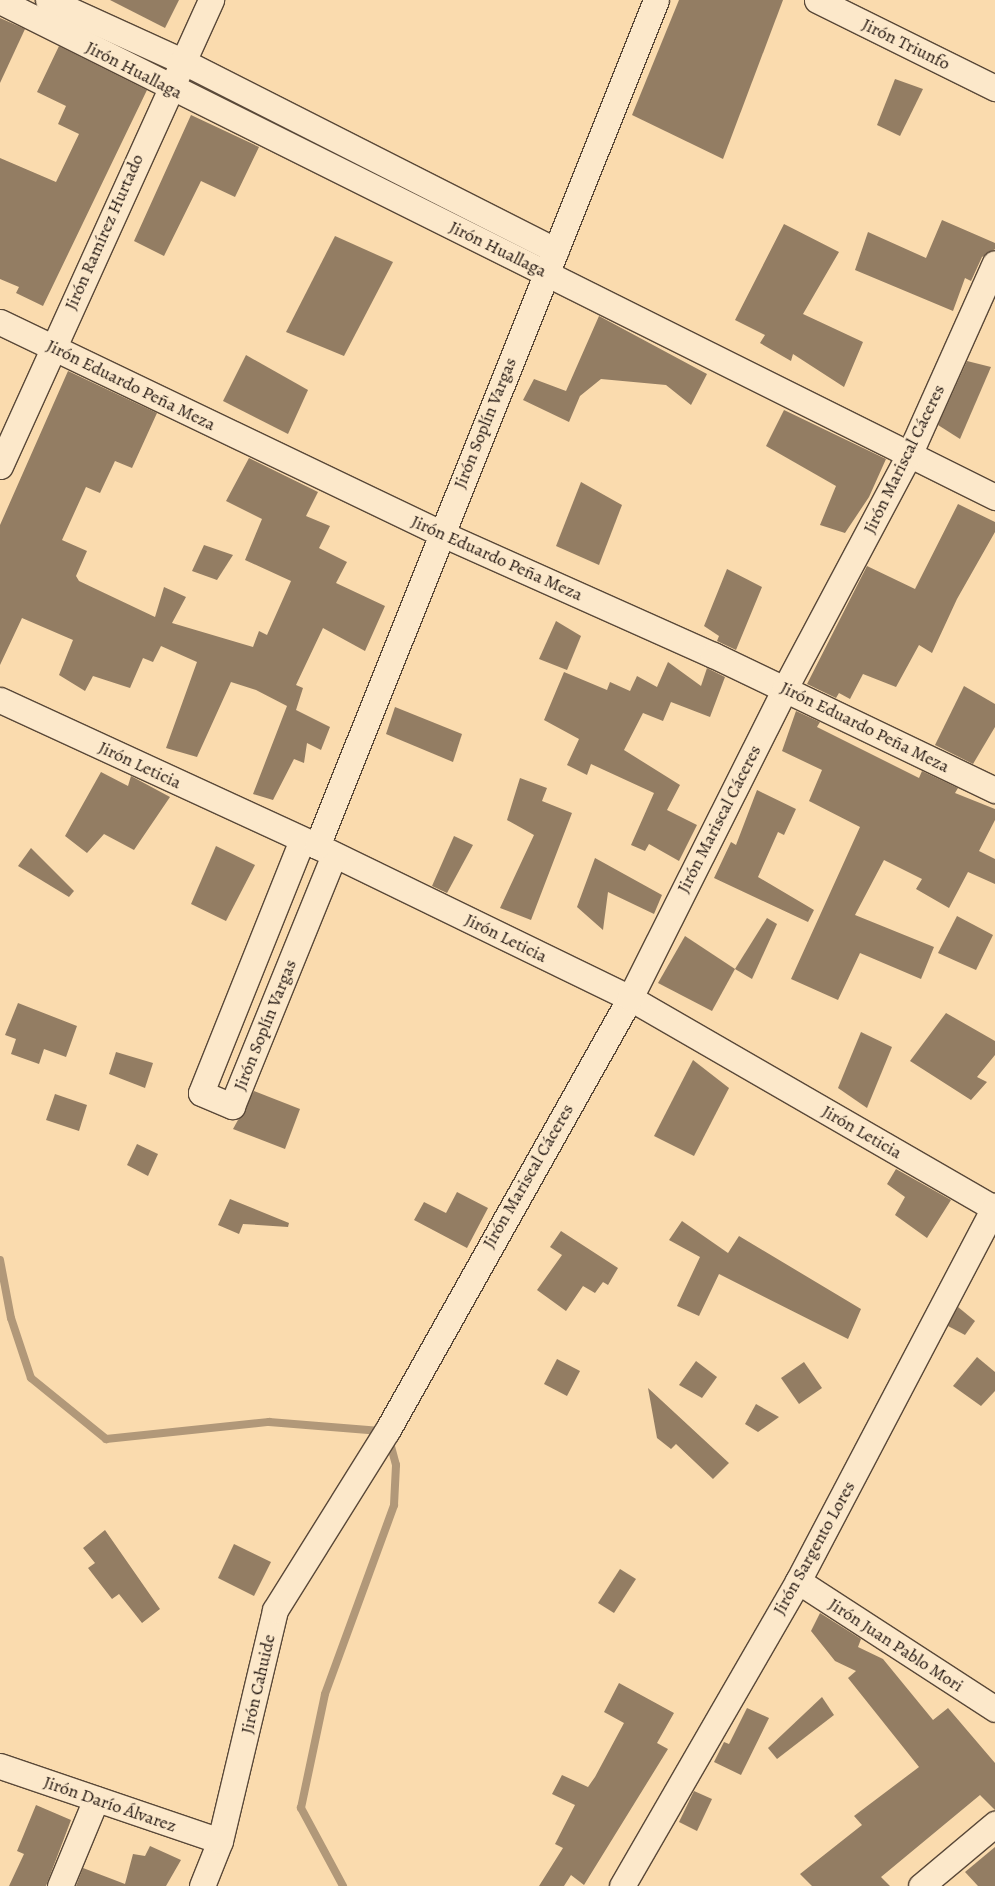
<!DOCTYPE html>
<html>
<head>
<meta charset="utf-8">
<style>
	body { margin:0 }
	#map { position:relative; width:995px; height:1886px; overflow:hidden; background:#fadbae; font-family:Alegreya,serif }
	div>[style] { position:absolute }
	.stream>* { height:8px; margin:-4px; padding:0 4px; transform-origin:4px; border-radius:4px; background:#b19879 }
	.building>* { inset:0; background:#937d63 }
	.roads { filter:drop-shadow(1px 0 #594838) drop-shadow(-1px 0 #594838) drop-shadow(0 1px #594838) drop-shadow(0 -1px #594838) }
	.minor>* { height:25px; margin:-12.5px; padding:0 12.5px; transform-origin:12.5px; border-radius:12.5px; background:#fce8ca }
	span { translate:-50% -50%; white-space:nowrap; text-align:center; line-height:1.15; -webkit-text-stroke:4.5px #fce8ca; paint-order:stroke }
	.street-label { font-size:18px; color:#231711 }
</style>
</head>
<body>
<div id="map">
	<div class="stream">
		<i style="left:0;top:1260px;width:59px;rotate:79.3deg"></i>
		<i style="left:11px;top:1318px;width:63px;rotate:71.6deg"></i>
		<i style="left:31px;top:1378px;width:97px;rotate:39.1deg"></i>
		<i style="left:106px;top:1439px;width:164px;rotate:-6deg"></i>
		<i style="left:269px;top:1422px;width:112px;rotate:4.6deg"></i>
		<i style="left:343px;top:1886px;width:89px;rotate:-118.3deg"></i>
		<i style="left:301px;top:1808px;width:116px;rotate:-78.1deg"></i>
		<i style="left:325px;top:1694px;width:201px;rotate:-69.9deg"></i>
		<i style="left:394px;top:1505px;width:40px;rotate:-87.1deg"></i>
		<i style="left:396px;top:1465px;width:27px;rotate:-105deg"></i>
	</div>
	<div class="building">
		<i style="clip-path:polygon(110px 0,179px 0,165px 28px)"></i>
		<i style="clip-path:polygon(679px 0,783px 0,723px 159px,632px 115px)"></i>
		<i style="clip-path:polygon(0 18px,25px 29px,0 83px)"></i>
		<i style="clip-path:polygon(59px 46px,147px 90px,43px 306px,16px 293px,19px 287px,0 279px,0 158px,56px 182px,79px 134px,58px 124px,66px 106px,37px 92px)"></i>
		<i style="clip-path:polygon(895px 79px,923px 89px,900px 136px,877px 125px)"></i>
		<i style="clip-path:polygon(191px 115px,259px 147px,235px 197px,201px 181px,164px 256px,134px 241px)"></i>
		<i style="clip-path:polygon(942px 220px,995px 243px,995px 249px,982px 257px,971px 281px,965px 278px,953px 311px,855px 270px,868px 232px,926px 258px)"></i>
		<i style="clip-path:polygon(784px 224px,839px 252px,803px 314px,863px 342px,844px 387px,793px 354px,791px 361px,760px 343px,765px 335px,735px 320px)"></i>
		<i style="clip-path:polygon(335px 236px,393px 262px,344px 356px,286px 332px)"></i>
		<i style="clip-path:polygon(599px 316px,707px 374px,691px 405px,666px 385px,601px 379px,580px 396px,569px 422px,523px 400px,534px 379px,566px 391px)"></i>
		<i style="clip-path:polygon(246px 355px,308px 390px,288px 434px,223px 401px)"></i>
		<i style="clip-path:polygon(967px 361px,991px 367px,960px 439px,938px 425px)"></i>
		<i style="clip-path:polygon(68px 371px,157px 413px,132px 468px,115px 461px,100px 493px,86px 487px,62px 540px,87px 551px,76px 576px,79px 581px,155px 617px,164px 587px,186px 597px,172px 623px,253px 647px,259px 631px,267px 635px,291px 581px,245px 560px,262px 519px,226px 501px,249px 458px,318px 492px,306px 516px,330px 526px,319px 548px,347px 562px,336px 583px,385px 606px,365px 651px,323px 628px,296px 685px,303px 688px,296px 710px,330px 727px,321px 750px,307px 743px,304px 763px,294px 759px,273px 800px,253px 794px,287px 706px,256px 690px,231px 682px,197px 757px,166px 748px,197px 662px,161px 646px,153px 662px,143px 658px,130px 688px,93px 676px,85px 691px,59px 675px,73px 640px,22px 618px,0 665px,0 525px)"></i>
		<i style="clip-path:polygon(784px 410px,886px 459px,869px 497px,845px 533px,820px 525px,836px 486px,766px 446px)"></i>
		<i style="clip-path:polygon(581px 482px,622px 505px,599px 565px,556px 546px)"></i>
		<i style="clip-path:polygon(958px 504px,995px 522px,995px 532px,957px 599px,932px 653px,919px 645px,896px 687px,863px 674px,850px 699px,839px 693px,836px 698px,807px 684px,867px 566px,915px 589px)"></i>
		<i style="clip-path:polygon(204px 545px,233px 555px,217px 580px,192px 571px)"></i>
		<i style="clip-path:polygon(727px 569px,762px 587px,736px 650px,717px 641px,719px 636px,704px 626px)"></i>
		<i style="clip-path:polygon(556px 621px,581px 636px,567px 670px,539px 659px)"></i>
		<i style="clip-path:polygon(668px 662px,701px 686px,707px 668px,725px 677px,710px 717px,671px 702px,663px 721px,643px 713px,624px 750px,680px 785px,667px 810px,697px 825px,679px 861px,649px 844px,645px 851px,631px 845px,654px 793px,591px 764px,587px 775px,567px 765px,579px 739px,544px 720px,564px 672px,607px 690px,610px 682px,630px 691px,637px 676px,657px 687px)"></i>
		<i style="clip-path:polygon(964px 686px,995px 704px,995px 727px,973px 764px,935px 745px)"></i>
		<i style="clip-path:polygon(395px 707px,462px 734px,453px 762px,386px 734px)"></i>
		<i style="clip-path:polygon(796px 711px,820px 722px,817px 727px,919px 778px,922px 771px,958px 788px,955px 793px,995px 809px,995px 820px,979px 851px,995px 859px,995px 884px,968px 872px,949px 908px,916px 889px,922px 879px,884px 860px,855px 915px,934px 947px,921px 979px,860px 953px,838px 1000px,791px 979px,860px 827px,809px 801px,822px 770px,782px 751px)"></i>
		<i style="clip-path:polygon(101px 772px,128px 786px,131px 776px,170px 797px,134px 850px,104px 834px,87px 853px,65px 836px)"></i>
		<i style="clip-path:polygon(520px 778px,547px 788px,542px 801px,572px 813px,531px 920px,500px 908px,534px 835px,507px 820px)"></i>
		<i style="clip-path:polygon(757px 790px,796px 809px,784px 835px,778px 832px,758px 877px,814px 910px,808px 922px,714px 878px,731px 842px,736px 845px)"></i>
		<i style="clip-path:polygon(454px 836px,473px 845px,447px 893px,432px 886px)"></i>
		<i style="clip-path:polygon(216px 846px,255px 865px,226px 921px,191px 904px)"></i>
		<i style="clip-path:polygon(31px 848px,74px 891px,69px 897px,18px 866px)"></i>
		<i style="clip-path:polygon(595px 858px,662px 895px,654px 914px,608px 892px,603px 930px,577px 907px)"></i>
		<i style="clip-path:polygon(957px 916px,993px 935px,976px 970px,938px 953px)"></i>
		<i style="clip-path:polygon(767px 918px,777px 924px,752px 979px,735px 969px)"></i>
		<i style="clip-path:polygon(685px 936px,735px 969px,712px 1011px,658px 983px)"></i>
		<i style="clip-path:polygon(18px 1003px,77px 1026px,66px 1057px,44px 1049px,39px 1064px,11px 1054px,16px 1039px,5px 1035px)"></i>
		<i style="clip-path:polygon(946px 1013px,995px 1041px,995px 1055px,977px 1077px,987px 1082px,971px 1100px,910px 1061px)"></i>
		<i style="clip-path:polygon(861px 1032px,892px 1047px,867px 1108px,838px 1088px)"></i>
		<i style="clip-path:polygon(116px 1052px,153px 1063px,145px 1088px,109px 1074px)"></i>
		<i style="clip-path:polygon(693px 1060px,729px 1088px,694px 1156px,654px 1136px)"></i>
		<i style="clip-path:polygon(254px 1091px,300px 1109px,285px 1149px,233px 1129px)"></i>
		<i style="clip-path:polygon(55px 1094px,87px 1105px,79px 1131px,46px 1120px)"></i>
		<i style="clip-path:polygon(137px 1144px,158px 1154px,148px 1176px,127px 1165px)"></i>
		<i style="clip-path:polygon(896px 1169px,951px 1200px,927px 1238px,895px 1215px,905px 1197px,887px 1184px)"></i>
		<i style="clip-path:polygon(457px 1192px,488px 1208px,467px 1248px,414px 1220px,424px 1202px,446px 1213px)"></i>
		<i style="clip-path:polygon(230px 1199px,289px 1223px,288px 1227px,243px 1224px,239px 1234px,218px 1225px)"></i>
		<i style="clip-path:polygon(682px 1221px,728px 1253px,739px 1236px,861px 1309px,848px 1339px,719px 1274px,699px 1316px,677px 1306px,700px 1257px,669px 1240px)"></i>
		<i style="clip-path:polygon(561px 1231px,618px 1268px,608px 1285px,603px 1282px,595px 1293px,583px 1286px,566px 1311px,537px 1290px,562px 1255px,550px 1247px)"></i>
		<i style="clip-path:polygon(958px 1307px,975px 1321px,965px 1335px,948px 1326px)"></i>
		<i style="clip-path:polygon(977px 1357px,995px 1372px,995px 1391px,981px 1406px,953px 1386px)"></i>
		<i style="clip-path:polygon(557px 1359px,580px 1371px,567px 1396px,544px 1384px)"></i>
		<i style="clip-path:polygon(696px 1361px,717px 1377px,702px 1398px,679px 1385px)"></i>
		<i style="clip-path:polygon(804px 1362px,822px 1388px,799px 1404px,781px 1378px)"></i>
		<i style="clip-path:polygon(648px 1388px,729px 1463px,713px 1479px,676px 1444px,671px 1449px,657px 1438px)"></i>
		<i style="clip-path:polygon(756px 1404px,779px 1417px,758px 1432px,745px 1424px)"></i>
		<i style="clip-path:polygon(105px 1530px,160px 1609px,142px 1623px,119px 1594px,112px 1599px,88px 1568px,95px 1563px,83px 1548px)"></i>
		<i style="clip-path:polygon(234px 1544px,271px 1562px,254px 1596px,218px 1578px)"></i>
		<i style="clip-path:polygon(620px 1569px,636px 1579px,614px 1613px,598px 1603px)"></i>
		<i style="clip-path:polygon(820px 1613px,861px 1639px,858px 1647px,883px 1659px,933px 1720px,948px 1708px,995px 1763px,995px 1810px,980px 1795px,881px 1877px,890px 1886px,812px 1886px,800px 1874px,862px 1825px,854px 1816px,919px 1767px,848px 1678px,856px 1671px,835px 1661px,811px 1631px)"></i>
		<i style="clip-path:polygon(619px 1683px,674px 1713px,657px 1743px,668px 1749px,584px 1885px,571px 1875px,564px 1886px,539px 1886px,563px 1848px,555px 1844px,575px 1805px,552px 1794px,562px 1775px,588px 1787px,595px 1777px,624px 1723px,604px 1712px)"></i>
		<i style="clip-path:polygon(822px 1697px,834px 1715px,777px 1759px,768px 1748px)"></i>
		<i style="clip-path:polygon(747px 1708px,769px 1718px,741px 1775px,714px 1762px,724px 1742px,729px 1744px)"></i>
		<i style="clip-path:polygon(694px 1791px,712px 1799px,697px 1831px,679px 1822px)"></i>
		<i style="clip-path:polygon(36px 1805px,71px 1820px,46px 1886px,9px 1886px,24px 1854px,17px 1851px)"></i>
		<i style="clip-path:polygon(150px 1846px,181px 1860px,166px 1886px,76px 1886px,83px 1868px,125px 1884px,133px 1854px,145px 1856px)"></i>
		<i style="clip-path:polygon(995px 1847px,995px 1886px,978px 1886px,965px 1872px)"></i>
	</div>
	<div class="roads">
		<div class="minor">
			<i style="left:48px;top:0;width:147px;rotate:24.5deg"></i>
			<i style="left:182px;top:61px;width:419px;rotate:26.9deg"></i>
			<i style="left:817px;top:0;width:199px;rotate:26.3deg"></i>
			<i style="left:0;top:1px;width:1112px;rotate:26.5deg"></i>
			<i style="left:0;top:322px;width:488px;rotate:25.6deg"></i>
			<i style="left:440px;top:533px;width:299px;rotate:24.1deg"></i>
			<i style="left:713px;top:655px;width:313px;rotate:25.6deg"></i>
			<i style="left:0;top:466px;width:512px;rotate:-65.64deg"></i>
			<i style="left:0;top:700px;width:349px;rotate:24.7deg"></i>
			<i style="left:317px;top:846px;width:348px;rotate:25.9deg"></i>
			<i style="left:630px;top:998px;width:422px;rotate:30deg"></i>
			<i style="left:302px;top:840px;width:272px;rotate:111.8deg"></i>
			<i style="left:201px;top:1093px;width:34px;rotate:23deg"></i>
			<i style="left:232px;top:1106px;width:271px;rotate:-67.9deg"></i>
			<i style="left:317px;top:846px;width:911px;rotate:-68.16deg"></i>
			<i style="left:798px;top:1581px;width:235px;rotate:33deg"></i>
			<i style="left:0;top:1766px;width:232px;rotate:18.8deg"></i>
			<i style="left:60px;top:1886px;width:94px;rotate:-67.5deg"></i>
			<i style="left:202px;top:1886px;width:48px;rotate:-68.2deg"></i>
			<i style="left:220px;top:1841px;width:237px;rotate:-76.6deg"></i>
			<i style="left:275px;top:1610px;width:211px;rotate:-58deg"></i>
			<i style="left:387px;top:1431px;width:497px;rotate:-60.7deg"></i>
			<i style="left:630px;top:998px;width:347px;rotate:-63.4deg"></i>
			<i style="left:785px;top:688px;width:264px;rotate:-62deg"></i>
			<i style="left:909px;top:455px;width:210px;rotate:-65.9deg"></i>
			<i style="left:622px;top:1886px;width:352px;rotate:-60deg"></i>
			<i style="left:798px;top:1581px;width:424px;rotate:-62.3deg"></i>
			<i style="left:921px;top:1886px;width:97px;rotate:-40deg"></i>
		</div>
	</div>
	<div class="street-label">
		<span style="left:906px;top:44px;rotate:26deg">Jirón Triunfo</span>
		<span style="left:134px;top:70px;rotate:27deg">Jirón Huallaga</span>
		<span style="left:104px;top:232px;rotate:-66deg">Jirón Ramírez Hurtado</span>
		<span style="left:498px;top:249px;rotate:26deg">Jirón Huallaga</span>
		<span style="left:131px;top:385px;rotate:26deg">Jirón Eduardo Peña Meza</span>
		<span style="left:485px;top:423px;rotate:-68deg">Jirón Soplín Vargas</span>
		<span style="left:904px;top:459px;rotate:-64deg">Jirón Mariscal Cáceres</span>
		<span style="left:497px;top:558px;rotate:24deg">Jirón Eduardo Peña Meza</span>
		<span style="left:865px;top:727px;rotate:26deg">Jirón Eduardo Peña Meza</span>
		<span style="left:140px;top:765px;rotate:25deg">Jirón Leticia</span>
		<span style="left:719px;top:819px;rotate:-63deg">Jirón Mariscal Cáceres</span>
		<span style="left:506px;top:938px;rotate:26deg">Jirón Leticia</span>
		<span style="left:265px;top:1025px;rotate:-68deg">Jirón Soplín Vargas</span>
		<span style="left:862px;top:1132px;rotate:30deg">Jirón Leticia</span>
		<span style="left:528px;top:1176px;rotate:-60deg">Jirón Mariscal Cáceres</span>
		<span style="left:814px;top:1548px;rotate:-61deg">Jirón Sargento Lores</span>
		<span style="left:896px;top:1645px;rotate:33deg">Jirón Juan Pablo Mori</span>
		<span style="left:258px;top:1684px;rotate:-77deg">Jirón Cahuide</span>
		<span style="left:110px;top:1804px;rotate:19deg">Jirón Darío Álvarez</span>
	</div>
</div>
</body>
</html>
